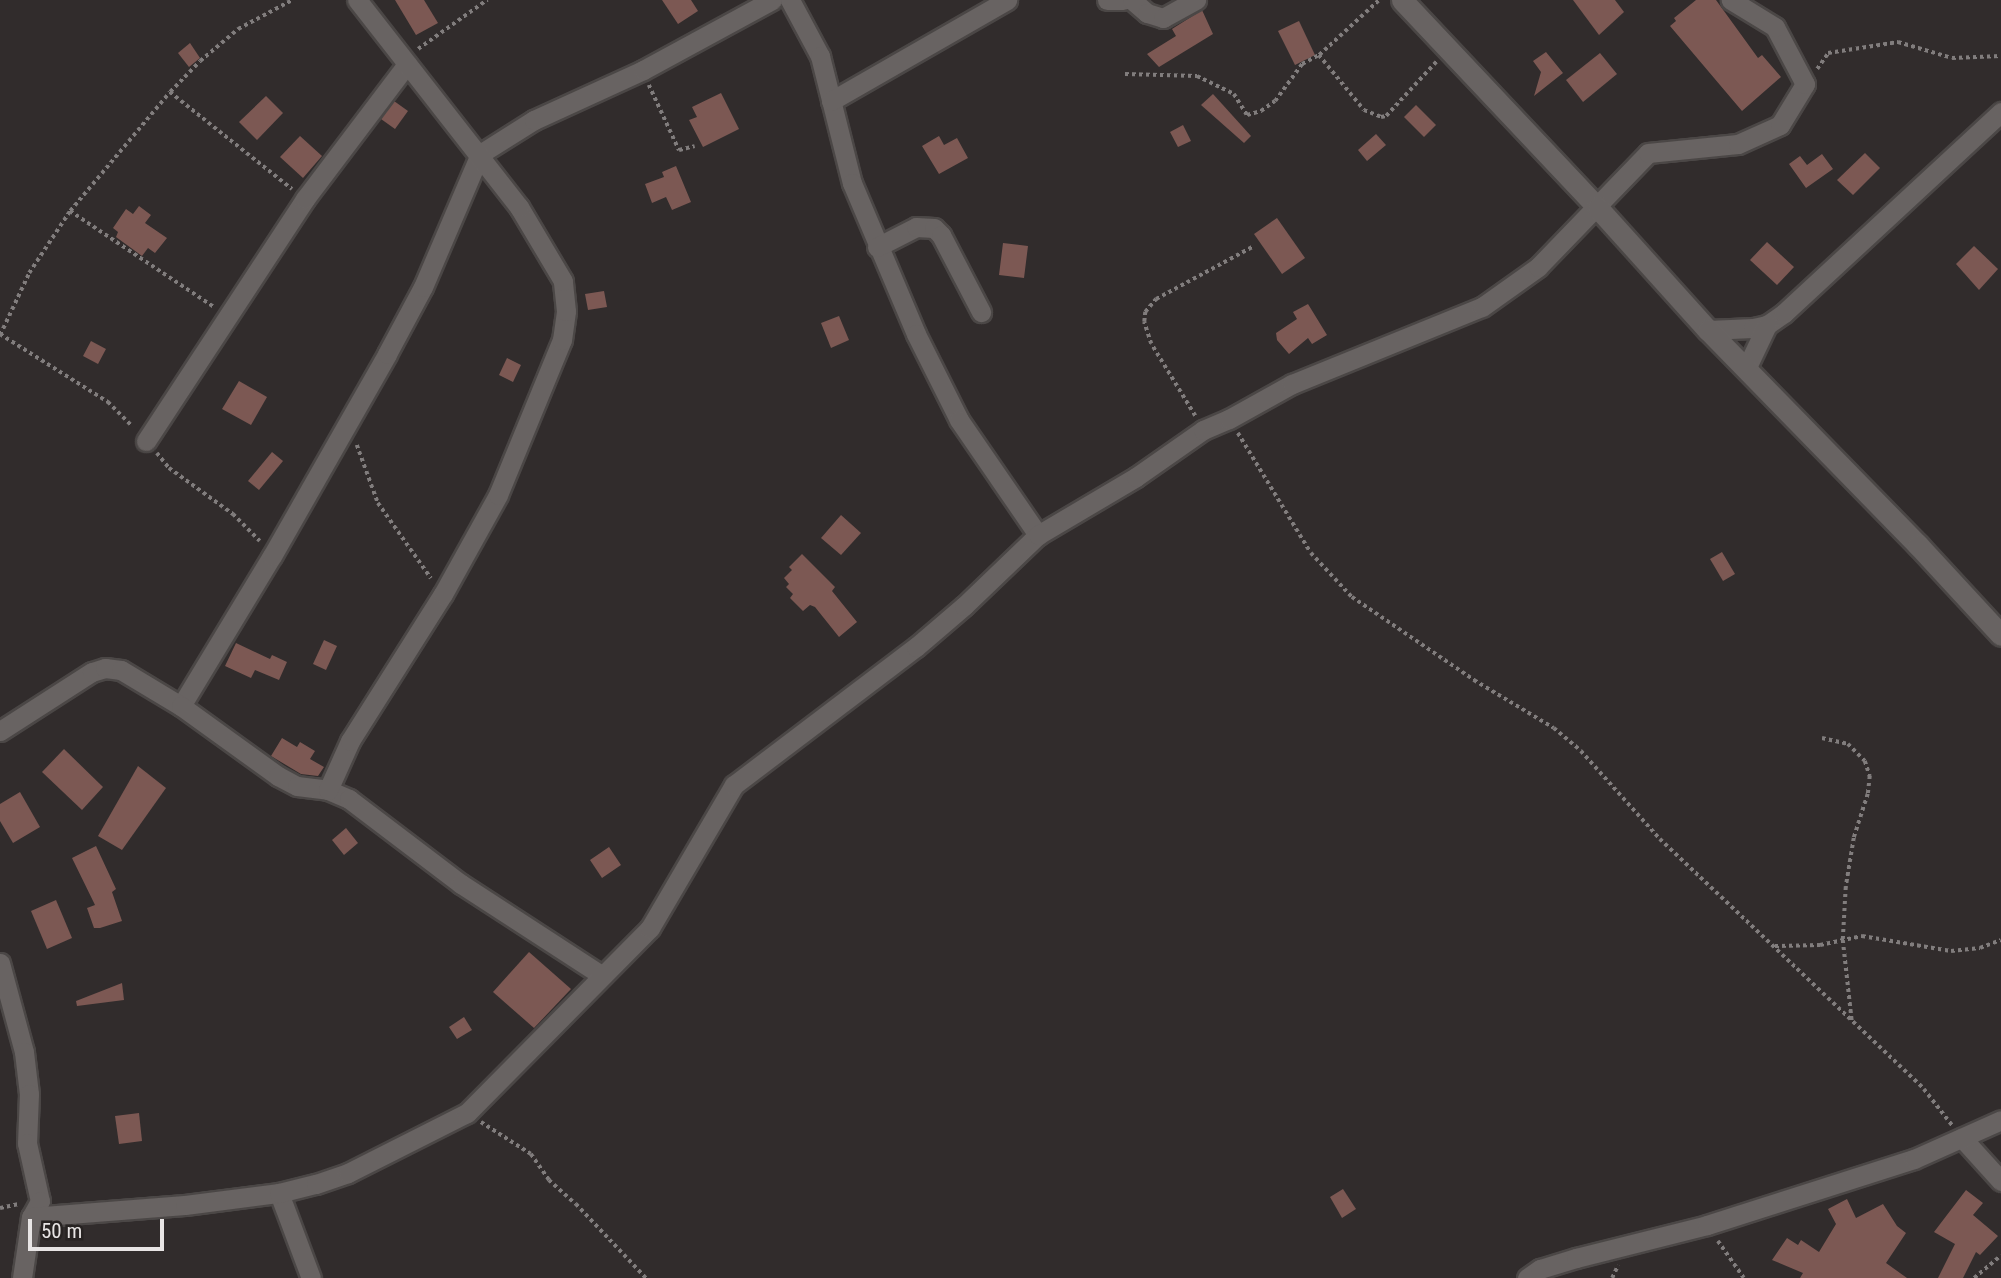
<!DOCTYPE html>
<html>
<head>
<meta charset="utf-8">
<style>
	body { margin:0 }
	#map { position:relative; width:2001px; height:1278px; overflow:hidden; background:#312c2c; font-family:"Roboto Condensed",sans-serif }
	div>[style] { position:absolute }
	.building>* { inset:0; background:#7c5853 }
	.path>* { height:3.5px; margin-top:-1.75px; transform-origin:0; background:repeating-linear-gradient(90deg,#817d7d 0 3.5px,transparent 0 7px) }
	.roads { filter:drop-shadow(2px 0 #4b4746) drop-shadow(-2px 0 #4b4746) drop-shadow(0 2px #4b4746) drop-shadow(0 -2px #4b4746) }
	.minor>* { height:19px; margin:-9.5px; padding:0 9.5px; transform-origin:9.5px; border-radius:9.5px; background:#686362 }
	.tertiary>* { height:21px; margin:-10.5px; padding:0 10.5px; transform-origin:10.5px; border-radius:10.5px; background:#686362 }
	span { translate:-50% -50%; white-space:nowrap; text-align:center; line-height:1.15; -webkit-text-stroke:7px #272322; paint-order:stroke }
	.scale { position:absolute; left:28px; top:1219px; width:136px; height:32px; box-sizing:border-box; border:4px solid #e8e5e5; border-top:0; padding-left:9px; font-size:21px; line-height:24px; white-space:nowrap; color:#e8e5e5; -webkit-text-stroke:5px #272322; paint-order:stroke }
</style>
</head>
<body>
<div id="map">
	<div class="building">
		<i style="clip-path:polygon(395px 0,424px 0,438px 23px,416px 35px)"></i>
		<i style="clip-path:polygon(662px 0,691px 0,698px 11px,678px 24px)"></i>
		<i style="clip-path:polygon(1573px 0,1615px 0,1624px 12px,1599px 35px)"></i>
		<i style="clip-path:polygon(1696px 0,1716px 0,1758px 58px,1762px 55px,1781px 77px,1742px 111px,1670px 26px,1676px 21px,1674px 18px)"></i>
		<i style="clip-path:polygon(1202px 10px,1213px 34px,1159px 67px,1147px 54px,1176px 36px,1172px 29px)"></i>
		<i style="clip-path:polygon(1299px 21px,1315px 55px,1295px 65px,1278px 31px)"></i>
		<i style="clip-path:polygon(190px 43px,200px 58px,189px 67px,178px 53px)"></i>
		<i style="clip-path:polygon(1546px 52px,1563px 73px,1534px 96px,1541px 72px,1533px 61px)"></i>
		<i style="clip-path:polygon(1600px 53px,1617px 74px,1583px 102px,1566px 80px)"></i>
		<i style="clip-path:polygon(721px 93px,739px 129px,703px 147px,689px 120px,697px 117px,692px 107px)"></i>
		<i style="clip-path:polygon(1213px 94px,1251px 136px,1244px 143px,1201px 105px)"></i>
		<i style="clip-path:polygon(266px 96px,283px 113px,257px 140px,239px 122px)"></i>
		<i style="clip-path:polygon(394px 101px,408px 111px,395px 129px,381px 119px)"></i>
		<i style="clip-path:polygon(1416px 105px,1436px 125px,1424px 137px,1404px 117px)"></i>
		<i style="clip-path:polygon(1183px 125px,1191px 141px,1178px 147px,1170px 132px)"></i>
		<i style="clip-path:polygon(1376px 134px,1386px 145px,1367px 161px,1358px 150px)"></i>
		<i style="clip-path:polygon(300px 136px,322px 156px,303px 178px,280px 157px)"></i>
		<i style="clip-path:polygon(939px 136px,944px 145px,957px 138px,968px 158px,939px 174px,922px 146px)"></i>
		<i style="clip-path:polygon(1865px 153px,1880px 168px,1853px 195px,1837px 180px)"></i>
		<i style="clip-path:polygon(1822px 154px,1833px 169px,1806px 188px,1789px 164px,1800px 156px,1807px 165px)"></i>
		<i style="clip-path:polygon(676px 166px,691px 202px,672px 210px,666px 197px,652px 203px,645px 184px,664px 177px,662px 172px)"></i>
		<i style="clip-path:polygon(139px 206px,151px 215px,145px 223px,167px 238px,155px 253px,148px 248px,142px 256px,116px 237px,118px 232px,113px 228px,126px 209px,133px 214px)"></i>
		<i style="clip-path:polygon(1277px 218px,1305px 258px,1282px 274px,1254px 234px)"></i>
		<i style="clip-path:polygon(1767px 242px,1794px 267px,1777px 285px,1750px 260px)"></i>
		<i style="clip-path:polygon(1003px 243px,1028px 246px,1024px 278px,999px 275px)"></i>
		<i style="clip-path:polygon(1974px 246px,1998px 269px,1979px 290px,1956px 264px)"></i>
		<i style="clip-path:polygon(604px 291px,607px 307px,588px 310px,585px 294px)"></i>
		<i style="clip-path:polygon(1308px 304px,1327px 335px,1312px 344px,1308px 338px,1289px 354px,1277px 340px,1276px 333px,1297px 319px,1293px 312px)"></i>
		<i style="clip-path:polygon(839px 316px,849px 340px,831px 348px,821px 323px)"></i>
		<i style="clip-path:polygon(91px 341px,106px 349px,98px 364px,83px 356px)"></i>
		<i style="clip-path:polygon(507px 358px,521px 365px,513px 382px,499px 375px)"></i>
		<i style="clip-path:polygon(239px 381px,267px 397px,251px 425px,222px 409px)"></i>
		<i style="clip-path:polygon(272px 452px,283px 461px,259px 490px,248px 481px)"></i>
		<i style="clip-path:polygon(841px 515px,861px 533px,841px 555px,821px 538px)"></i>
		<i style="clip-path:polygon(1722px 552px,1735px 574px,1723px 581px,1710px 559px)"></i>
		<i style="clip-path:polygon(802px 554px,835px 587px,832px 591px,857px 622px,839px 637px,815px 607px,810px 605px,803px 611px,790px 598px,793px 594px,786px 587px,789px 584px,784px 578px,792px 570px,789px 567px)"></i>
		<i style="clip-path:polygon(324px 640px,337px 646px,326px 670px,313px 664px)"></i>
		<i style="clip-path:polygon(236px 643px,270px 659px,272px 655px,287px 662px,279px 680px,255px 670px,251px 678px,225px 666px)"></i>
		<i style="clip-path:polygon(282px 738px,297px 747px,300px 742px,315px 751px,310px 759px,324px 767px,318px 776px,301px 774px,271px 756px)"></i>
		<i style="clip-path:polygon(64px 749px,103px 787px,82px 810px,42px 772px)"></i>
		<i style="clip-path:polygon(138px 766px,166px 788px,122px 850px,98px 836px)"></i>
		<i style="clip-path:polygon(20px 792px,40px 827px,13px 843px,0 821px,0 804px)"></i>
		<i style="clip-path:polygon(346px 828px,358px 843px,344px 855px,332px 840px)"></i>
		<i style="clip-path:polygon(96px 846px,116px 889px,112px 892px,122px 921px,100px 928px,94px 928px,87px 908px,95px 905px,72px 858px)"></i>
		<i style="clip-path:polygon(609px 847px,621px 865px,602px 878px,590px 860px)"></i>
		<i style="clip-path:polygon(56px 900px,72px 938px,47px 949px,31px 911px)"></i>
		<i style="clip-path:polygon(529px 952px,571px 989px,534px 1028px,493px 992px)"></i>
		<i style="clip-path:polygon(122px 983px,124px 1000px,77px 1006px,76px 1001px)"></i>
		<i style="clip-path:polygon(464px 1017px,472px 1030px,457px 1039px,449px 1027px)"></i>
		<i style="clip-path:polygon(139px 1113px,142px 1141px,119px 1144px,115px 1116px)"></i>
		<i style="clip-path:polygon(1343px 1189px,1356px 1209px,1342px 1218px,1330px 1197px)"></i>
		<i style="clip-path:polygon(1966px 1190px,1983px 1203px,1973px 1215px,1998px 1236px,1980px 1255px,1976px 1252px,1963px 1278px,1938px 1278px,1955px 1244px,1934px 1232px)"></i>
		<i style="clip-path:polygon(1847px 1199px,1856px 1218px,1883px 1204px,1897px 1226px,1906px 1233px,1886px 1263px,1907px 1278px,1800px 1278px,1803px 1273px,1772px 1260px,1787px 1238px,1798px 1245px,1801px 1240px,1819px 1252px,1836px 1224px,1828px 1209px)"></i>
	</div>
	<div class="path">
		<i style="left:418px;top:49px;width:85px;rotate:-35.4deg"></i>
		<i style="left:1319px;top:55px;width:71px;rotate:50.7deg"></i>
		<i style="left:1364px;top:110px;width:18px;rotate:22deg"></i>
		<i style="left:1381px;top:117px;width:5px;rotate:-11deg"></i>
		<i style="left:1386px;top:116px;width:75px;rotate:-47.2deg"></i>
		<i style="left:1817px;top:69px;width:19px;rotate:-55deg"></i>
		<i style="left:1828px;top:53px;width:71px;rotate:-8.9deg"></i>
		<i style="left:1898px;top:42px;width:56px;rotate:16.5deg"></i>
		<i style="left:1952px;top:58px;width:49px;rotate:-2.3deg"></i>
		<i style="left:1125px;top:74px;width:72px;rotate:1.6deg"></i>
		<i style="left:1197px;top:76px;width:41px;rotate:25.9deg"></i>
		<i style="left:1234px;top:94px;width:25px;rotate:58deg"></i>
		<i style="left:1247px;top:115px;width:15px;rotate:-16deg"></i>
		<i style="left:1261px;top:111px;width:17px;rotate:-36deg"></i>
		<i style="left:1275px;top:101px;width:46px;rotate:-53.9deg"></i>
		<i style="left:1302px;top:64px;width:19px;rotate:-28deg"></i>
		<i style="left:1319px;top:55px;width:81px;rotate:-42.5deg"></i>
		<i style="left:649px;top:85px;width:72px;rotate:65.2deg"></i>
		<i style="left:679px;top:150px;width:16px;rotate:-14deg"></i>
		<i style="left:170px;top:92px;width:156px;rotate:38.5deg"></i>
		<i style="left:70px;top:211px;width:173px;rotate:33.7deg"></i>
		<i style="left:0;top:334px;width:128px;rotate:32.2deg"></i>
		<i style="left:108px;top:402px;width:35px;rotate:45deg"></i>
		<i style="left:0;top:335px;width:68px;rotate:-64.9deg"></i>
		<i style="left:29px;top:273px;width:74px;rotate:-56.5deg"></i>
		<i style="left:70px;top:211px;width:155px;rotate:-50deg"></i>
		<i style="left:170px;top:92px;width:43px;rotate:-45.9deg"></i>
		<i style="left:200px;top:61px;width:50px;rotate:-40.1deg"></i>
		<i style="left:238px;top:29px;width:61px;rotate:-28.2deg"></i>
		<i style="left:1195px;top:416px;width:84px;rotate:-121.4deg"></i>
		<i style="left:1151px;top:344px;width:23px;rotate:-108deg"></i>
		<i style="left:1144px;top:322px;width:10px;rotate:-84deg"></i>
		<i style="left:1145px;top:312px;width:17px;rotate:-50deg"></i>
		<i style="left:1156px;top:299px;width:109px;rotate:-28.4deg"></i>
		<i style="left:1238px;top:433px;width:140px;rotate:58.7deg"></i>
		<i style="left:1311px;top:553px;width:60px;rotate:47deg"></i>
		<i style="left:1352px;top:597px;width:148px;rotate:34.2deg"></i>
		<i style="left:1474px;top:680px;width:93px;rotate:31deg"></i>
		<i style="left:1554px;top:728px;width:35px;rotate:40deg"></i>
		<i style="left:1581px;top:751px;width:118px;rotate:48.1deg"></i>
		<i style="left:1660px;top:839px;width:364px;rotate:43.4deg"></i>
		<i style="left:1924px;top:1089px;width:46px;rotate:52.1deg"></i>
		<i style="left:357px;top:445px;width:62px;rotate:70.1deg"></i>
		<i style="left:378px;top:503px;width:92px;rotate:54.8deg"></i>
		<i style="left:157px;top:453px;width:19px;rotate:51deg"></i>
		<i style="left:169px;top:468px;width:79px;rotate:35.7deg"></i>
		<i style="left:233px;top:514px;width:38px;rotate:45deg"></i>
		<i style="left:1822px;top:738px;width:27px;rotate:13deg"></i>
		<i style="left:1848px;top:744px;width:24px;rotate:45deg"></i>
		<i style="left:1865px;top:761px;width:16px;rotate:72deg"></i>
		<i style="left:1870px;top:776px;width:18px;rotate:96deg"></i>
		<i style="left:1868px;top:794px;width:46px;rotate:107.7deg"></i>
		<i style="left:1854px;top:838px;width:50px;rotate:99.3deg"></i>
		<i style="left:1846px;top:887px;width:53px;rotate:93.2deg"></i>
		<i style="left:1843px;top:940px;width:81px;rotate:83.7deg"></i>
		<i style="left:1775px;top:946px;width:45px;rotate:-1.3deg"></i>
		<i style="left:1820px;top:945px;width:43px;rotate:-12.1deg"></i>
		<i style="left:1862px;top:936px;width:90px;rotate:9.6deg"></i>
		<i style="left:1951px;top:951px;width:29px;rotate:-6deg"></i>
		<i style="left:1980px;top:948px;width:22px;rotate:-21deg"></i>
		<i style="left:481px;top:1122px;width:59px;rotate:32.6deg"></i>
		<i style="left:531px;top:1154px;width:32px;rotate:55deg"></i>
		<i style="left:549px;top:1180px;width:36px;rotate:42deg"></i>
		<i style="left:576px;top:1204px;width:102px;rotate:46.6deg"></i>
		<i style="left:0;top:1208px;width:19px;rotate:-12deg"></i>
		<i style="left:1718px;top:1241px;width:45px;rotate:54.9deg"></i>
		<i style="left:1612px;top:1278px;width:14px;rotate:-65deg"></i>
		<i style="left:1974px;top:1278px;width:35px;rotate:-40deg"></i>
	</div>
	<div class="roads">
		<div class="minor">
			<i style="left:790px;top:0;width:64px;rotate:61.8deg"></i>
			<i style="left:820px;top:56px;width:131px;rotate:75.9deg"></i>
			<i style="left:852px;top:183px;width:164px;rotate:67deg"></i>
			<i style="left:916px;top:334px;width:96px;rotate:63.4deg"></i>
			<i style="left:959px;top:420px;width:140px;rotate:55.5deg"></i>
			<i style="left:1107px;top:0;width:16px"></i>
			<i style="left:1132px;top:0;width:20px;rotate:41deg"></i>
			<i style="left:1147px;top:13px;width:17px;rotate:17deg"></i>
			<i style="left:1163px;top:18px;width:38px;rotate:-29deg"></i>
			<i style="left:831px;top:101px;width:203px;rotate:-29.8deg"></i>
			<i style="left:877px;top:247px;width:44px;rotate:-27.1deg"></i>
			<i style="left:916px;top:227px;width:18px;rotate:3deg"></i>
			<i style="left:934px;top:228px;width:10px;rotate:45deg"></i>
			<i style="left:941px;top:235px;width:87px;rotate:62.5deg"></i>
			<i style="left:1708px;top:330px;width:45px;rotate:-2.5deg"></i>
			<i style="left:1753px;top:328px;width:14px;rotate:-12deg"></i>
			<i style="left:1767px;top:325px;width:21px;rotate:-35deg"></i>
			<i style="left:1784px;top:313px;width:296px;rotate:-42.8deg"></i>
			<i style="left:1746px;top:369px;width:49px;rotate:-64.5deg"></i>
			<i style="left:146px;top:441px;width:290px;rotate:-56.7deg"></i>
			<i style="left:305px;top:199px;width:169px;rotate:-52.9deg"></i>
			<i style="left:181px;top:706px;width:175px;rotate:-58.8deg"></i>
			<i style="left:272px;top:556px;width:232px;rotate:-60.3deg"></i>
			<i style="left:387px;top:354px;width:76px;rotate:-61.8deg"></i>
			<i style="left:423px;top:287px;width:145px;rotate:-66.8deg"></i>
			<i style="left:480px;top:154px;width:64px;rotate:-32.2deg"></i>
			<i style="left:534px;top:120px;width:120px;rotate:-24.6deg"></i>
			<i style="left:643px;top:70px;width:147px;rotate:-28.5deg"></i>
			<i style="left:0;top:731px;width:109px;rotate:-32.7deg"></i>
			<i style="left:92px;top:672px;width:14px;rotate:-17deg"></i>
			<i style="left:105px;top:668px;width:16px;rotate:7deg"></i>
			<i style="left:121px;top:670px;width:70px;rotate:31deg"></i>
			<i style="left:181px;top:706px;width:120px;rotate:35.8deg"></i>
			<i style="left:278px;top:776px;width:21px;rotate:28deg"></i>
			<i style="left:297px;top:786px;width:31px;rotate:7deg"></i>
			<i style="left:328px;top:790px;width:23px;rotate:23deg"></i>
			<i style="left:349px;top:799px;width:141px;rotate:37.2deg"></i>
			<i style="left:461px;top:884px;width:167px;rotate:33deg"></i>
			<i style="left:328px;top:790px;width:54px;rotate:-65.8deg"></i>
			<i style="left:350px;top:741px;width:174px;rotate:-57.7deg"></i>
			<i style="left:443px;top:594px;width:113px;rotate:-60.9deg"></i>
			<i style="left:498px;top:495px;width:168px;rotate:-67.6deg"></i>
			<i style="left:562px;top:340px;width:29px;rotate:-82deg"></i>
			<i style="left:566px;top:311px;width:30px;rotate:-96deg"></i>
			<i style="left:563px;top:281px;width:86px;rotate:-120.7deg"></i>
			<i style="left:519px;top:207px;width:263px;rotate:-128deg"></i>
			<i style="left:0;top:963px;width:92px;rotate:74.9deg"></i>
			<i style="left:24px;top:1052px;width:42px;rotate:83.2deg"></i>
			<i style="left:29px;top:1094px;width:49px;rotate:92.3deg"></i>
			<i style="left:27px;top:1143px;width:59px;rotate:77.4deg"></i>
			<i style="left:40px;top:1201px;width:18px;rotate:119deg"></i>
			<i style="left:31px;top:1217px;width:62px;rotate:98.4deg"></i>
			<i style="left:1962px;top:1138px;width:58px;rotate:47.8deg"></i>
			<i style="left:279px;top:1193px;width:91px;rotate:69.4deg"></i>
			<i style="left:31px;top:1217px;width:154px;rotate:-4.5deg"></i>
			<i style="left:185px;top:1205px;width:95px;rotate:-7.3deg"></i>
			<i style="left:279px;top:1193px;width:38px;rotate:-14deg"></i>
			<i style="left:316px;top:1184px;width:34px;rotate:-19deg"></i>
			<i style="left:348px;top:1173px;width:133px;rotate:-26.8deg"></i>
			<i style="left:467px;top:1113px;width:260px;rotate:-45.3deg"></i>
			<i style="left:650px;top:928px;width:166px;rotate:-59.6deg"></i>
			<i style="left:734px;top:785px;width:228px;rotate:-37.2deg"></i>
			<i style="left:916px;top:647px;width:63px;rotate:-40.5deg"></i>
			<i style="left:964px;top:606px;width:103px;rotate:-43.8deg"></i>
			<i style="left:1038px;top:535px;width:114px;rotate:-30.6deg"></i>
			<i style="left:1136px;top:477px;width:82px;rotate:-35deg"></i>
			<i style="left:1203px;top:430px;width:28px;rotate:-23deg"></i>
			<i style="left:1229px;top:419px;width:72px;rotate:-29.1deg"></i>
			<i style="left:1292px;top:384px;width:205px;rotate:-22.1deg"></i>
			<i style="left:1482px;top:307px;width:69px;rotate:-35.5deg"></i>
			<i style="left:1538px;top:267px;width:158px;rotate:-46deg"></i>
			<i style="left:1648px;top:153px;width:90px;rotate:-5.7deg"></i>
			<i style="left:1738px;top:144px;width:46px;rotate:-24.3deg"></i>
			<i style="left:1780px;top:125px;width:48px;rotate:-58.6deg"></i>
			<i style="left:1805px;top:84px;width:64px;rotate:-117.8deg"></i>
			<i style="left:1775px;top:27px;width:52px;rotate:-148.5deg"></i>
			<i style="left:1527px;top:1278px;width:16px;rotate:-35deg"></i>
			<i style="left:1540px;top:1269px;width:38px;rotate:-17deg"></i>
			<i style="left:1576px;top:1258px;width:135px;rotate:-14.1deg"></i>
			<i style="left:1707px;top:1225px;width:217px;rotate:-17.7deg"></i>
			<i style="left:1914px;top:1159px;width:95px;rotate:-24.1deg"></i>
		</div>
		<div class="tertiary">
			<i style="left:1402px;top:0;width:286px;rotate:46.7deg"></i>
			<i style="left:1598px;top:208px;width:164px;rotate:48deg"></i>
			<i style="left:1708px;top:330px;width:301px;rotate:45.7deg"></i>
			<i style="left:1918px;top:545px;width:122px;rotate:47.3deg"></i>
		</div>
	</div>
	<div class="scale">50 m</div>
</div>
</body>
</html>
